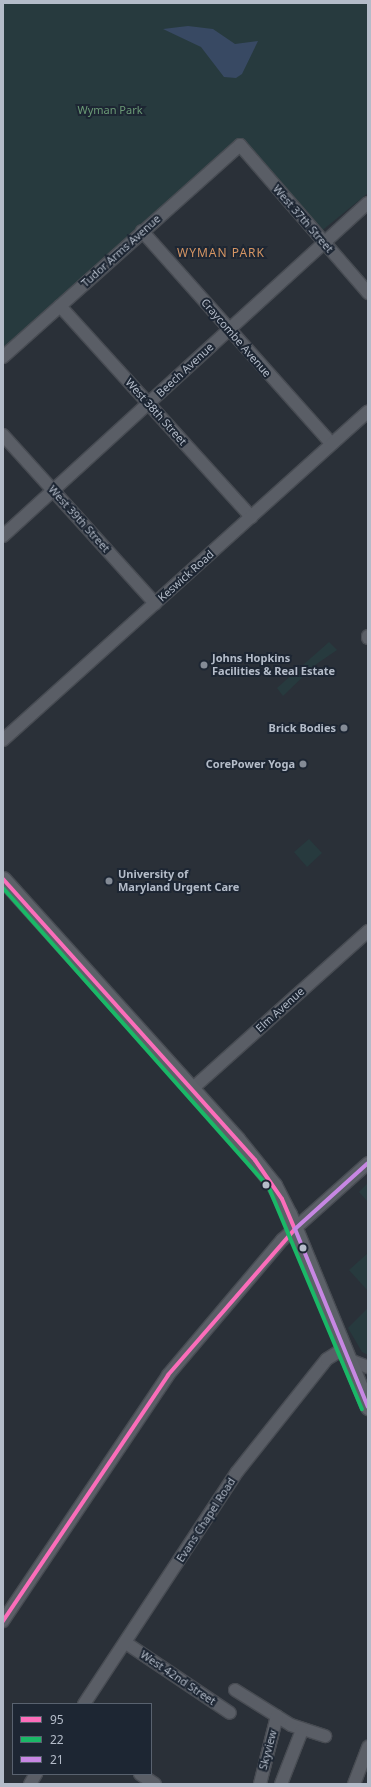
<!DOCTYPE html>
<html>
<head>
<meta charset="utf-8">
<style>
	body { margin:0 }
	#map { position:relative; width:371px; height:1787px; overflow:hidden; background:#2a3038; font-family:"Noto Sans",sans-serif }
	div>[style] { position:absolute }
	.green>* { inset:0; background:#273a3e }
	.water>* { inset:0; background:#384963 }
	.roads { filter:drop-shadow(1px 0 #484c53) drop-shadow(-1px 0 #484c53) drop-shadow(0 1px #484c53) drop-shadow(0 -1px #484c53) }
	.minor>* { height:12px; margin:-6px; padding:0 6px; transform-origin:6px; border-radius:6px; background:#5a5e66 }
	.major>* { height:15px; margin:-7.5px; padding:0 7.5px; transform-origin:7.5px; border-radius:7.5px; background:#5c6168 }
	.bus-1>* { height:4px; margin:-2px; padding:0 2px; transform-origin:2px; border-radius:2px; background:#fb6dba }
	.bus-2>* { height:4px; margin:-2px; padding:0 2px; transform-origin:2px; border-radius:2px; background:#1ab867 }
	.bus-3>* { height:4px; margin:-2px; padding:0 2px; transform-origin:2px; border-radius:2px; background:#c787e3 }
	.dots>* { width:11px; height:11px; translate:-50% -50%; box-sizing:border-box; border:2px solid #1d2633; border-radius:50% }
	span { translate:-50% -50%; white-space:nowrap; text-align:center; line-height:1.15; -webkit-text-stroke:4px #1d2633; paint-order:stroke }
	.park-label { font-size:11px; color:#6b9a76 }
	.street-label { font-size:11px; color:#b4bcc9 }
	.poi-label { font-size:11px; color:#b4bcc9; font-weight:700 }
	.left { translate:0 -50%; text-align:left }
	.right { translate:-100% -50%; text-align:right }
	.neighbourhood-label { font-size:12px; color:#d59563; letter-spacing:1px }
	.frame { position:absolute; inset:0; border:4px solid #b4bcc9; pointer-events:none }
	.legend { position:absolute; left:12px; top:1703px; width:140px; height:72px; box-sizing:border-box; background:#1d2633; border:1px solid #59626f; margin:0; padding:5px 7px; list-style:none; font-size:12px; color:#b4bcc9 }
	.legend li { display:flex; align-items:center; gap:8px; height:20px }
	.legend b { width:20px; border:1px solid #59626f }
</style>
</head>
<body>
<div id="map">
	<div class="green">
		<i style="clip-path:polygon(3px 3px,368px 3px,368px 193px,319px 233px,246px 142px,237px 140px,3px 350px)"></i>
		<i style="clip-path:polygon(329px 642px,337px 650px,315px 665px,283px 696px,277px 688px)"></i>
		<i style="clip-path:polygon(309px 839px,322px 853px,307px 867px,294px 852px)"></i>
		<i style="clip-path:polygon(368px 1183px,368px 1202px,359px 1192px)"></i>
		<i style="clip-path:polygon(368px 1253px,368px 1291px,349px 1270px)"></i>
		<i style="clip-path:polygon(368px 1308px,368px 1355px,362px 1352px,348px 1328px)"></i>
	</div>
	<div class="water">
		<i style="clip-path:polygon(188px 26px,213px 29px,235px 44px,258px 41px,242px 74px,236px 78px,224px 77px,201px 47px,163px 29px)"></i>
	</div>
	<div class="roads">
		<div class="minor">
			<i style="left:142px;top:231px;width:285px;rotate:48.3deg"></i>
			<i style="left:60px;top:306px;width:285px;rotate:47.8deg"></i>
			<i style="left:3px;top:357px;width:318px;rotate:-41.8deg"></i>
			<i style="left:240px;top:145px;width:196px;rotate:49.1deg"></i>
			<i style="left:3px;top:435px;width:227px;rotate:47.9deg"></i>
			<i style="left:3px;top:536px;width:494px;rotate:-42.4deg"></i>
			<i style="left:368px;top:636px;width:2px;rotate:90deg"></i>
			<i style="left:3px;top:740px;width:491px;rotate:-42deg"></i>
			<i style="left:192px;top:1089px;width:237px;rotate:-41.9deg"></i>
			<i style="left:347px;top:1359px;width:22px;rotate:21deg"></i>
			<i style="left:3px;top:1621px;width:296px;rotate:-56.1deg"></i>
			<i style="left:168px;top:1375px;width:177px;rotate:-49.8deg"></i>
			<i style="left:282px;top:1240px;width:115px;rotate:-41.8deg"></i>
			<i style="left:126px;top:1643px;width:125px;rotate:33.9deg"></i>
			<i style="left:235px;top:1690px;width:66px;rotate:32deg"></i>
			<i style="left:291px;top:1725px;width:36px;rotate:18deg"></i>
			<i style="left:84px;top:1704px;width:278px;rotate:-56.6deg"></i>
			<i style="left:237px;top:1472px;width:144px;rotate:-51.5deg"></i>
			<i style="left:327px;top:1359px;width:19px;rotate:-32deg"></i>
			<i style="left:140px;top:1774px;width:18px;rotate:34deg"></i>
			<i style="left:30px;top:1784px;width:12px;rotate:-59deg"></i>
			<i style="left:260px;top:1784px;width:70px;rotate:-76deg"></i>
			<i style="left:281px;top:1784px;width:58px;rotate:-68.7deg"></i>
			<i style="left:354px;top:1784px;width:40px;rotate:-69deg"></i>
		</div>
		<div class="major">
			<i style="left:3px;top:879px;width:350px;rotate:48deg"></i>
			<i style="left:237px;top:1139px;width:59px;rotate:51.2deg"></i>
			<i style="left:274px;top:1185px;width:33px;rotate:63deg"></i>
			<i style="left:289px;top:1214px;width:209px;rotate:67.7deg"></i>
		</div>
	</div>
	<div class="bus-1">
		<i style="left:3px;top:879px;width:377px;rotate:48.1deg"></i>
		<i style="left:255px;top:1160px;width:47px;rotate:55.3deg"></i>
		<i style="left:282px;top:1199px;width:33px;rotate:67deg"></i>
		<i style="left:3px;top:1621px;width:296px;rotate:-56.1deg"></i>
		<i style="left:168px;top:1375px;width:194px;rotate:-49deg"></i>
	</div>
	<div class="bus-2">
		<i style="left:3px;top:888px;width:401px;rotate:48.4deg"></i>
		<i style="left:269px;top:1188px;width:240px;rotate:67.2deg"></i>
	</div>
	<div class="bus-3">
		<i style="left:295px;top:1229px;width:192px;rotate:67.7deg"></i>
		<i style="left:295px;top:1229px;width:98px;rotate:-42.1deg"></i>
	</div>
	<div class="dots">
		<i style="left:204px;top:665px;background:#848b96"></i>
		<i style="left:344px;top:728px;background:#848b96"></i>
		<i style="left:303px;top:764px;background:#848b96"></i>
		<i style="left:109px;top:881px;background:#848b96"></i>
		<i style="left:266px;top:1185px;background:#b4bcc9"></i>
		<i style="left:303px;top:1248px;background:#b4bcc9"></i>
	</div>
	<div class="park-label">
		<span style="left:110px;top:110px">Wyman Park</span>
	</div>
	<div class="street-label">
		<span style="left:303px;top:219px;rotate:49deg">West 37th Street</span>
		<span style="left:121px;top:251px;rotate:-42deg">Tudor Arms Avenue</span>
		<span style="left:236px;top:338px;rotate:49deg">Craycombe Avenue</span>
		<span style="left:185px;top:370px;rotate:-43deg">Beech Avenue</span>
		<span style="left:156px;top:412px;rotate:48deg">West 38th Street</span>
		<span style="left:79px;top:519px;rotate:48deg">West 39th Street</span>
		<span style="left:186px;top:576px;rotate:-42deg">Keswick Road</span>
		<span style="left:280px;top:1010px;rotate:-42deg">Elm Avenue</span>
		<span style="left:206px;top:1520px;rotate:-57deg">Evans Chapel Road</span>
		<span style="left:178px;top:1678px;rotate:34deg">West 42nd Street</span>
		<span style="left:268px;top:1750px;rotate:-75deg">Skyview</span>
	</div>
	<div class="poi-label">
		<span class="left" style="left:212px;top:665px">Johns Hopkins<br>Facilities &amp; Real Estate</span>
		<span class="right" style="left:336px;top:728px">Brick Bodies</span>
		<span class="right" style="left:295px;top:764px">CorePower Yoga</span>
		<span class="left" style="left:118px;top:881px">University of<br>Maryland Urgent Care</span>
	</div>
	<div class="neighbourhood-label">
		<span style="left:221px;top:253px">WYMAN PARK</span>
	</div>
	<div class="frame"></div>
	<ul class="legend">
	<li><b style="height:5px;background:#fb6dba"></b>95</li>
	<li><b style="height:5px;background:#1ab867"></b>22</li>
	<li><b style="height:5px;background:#c787e3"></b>21</li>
	</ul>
</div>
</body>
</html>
